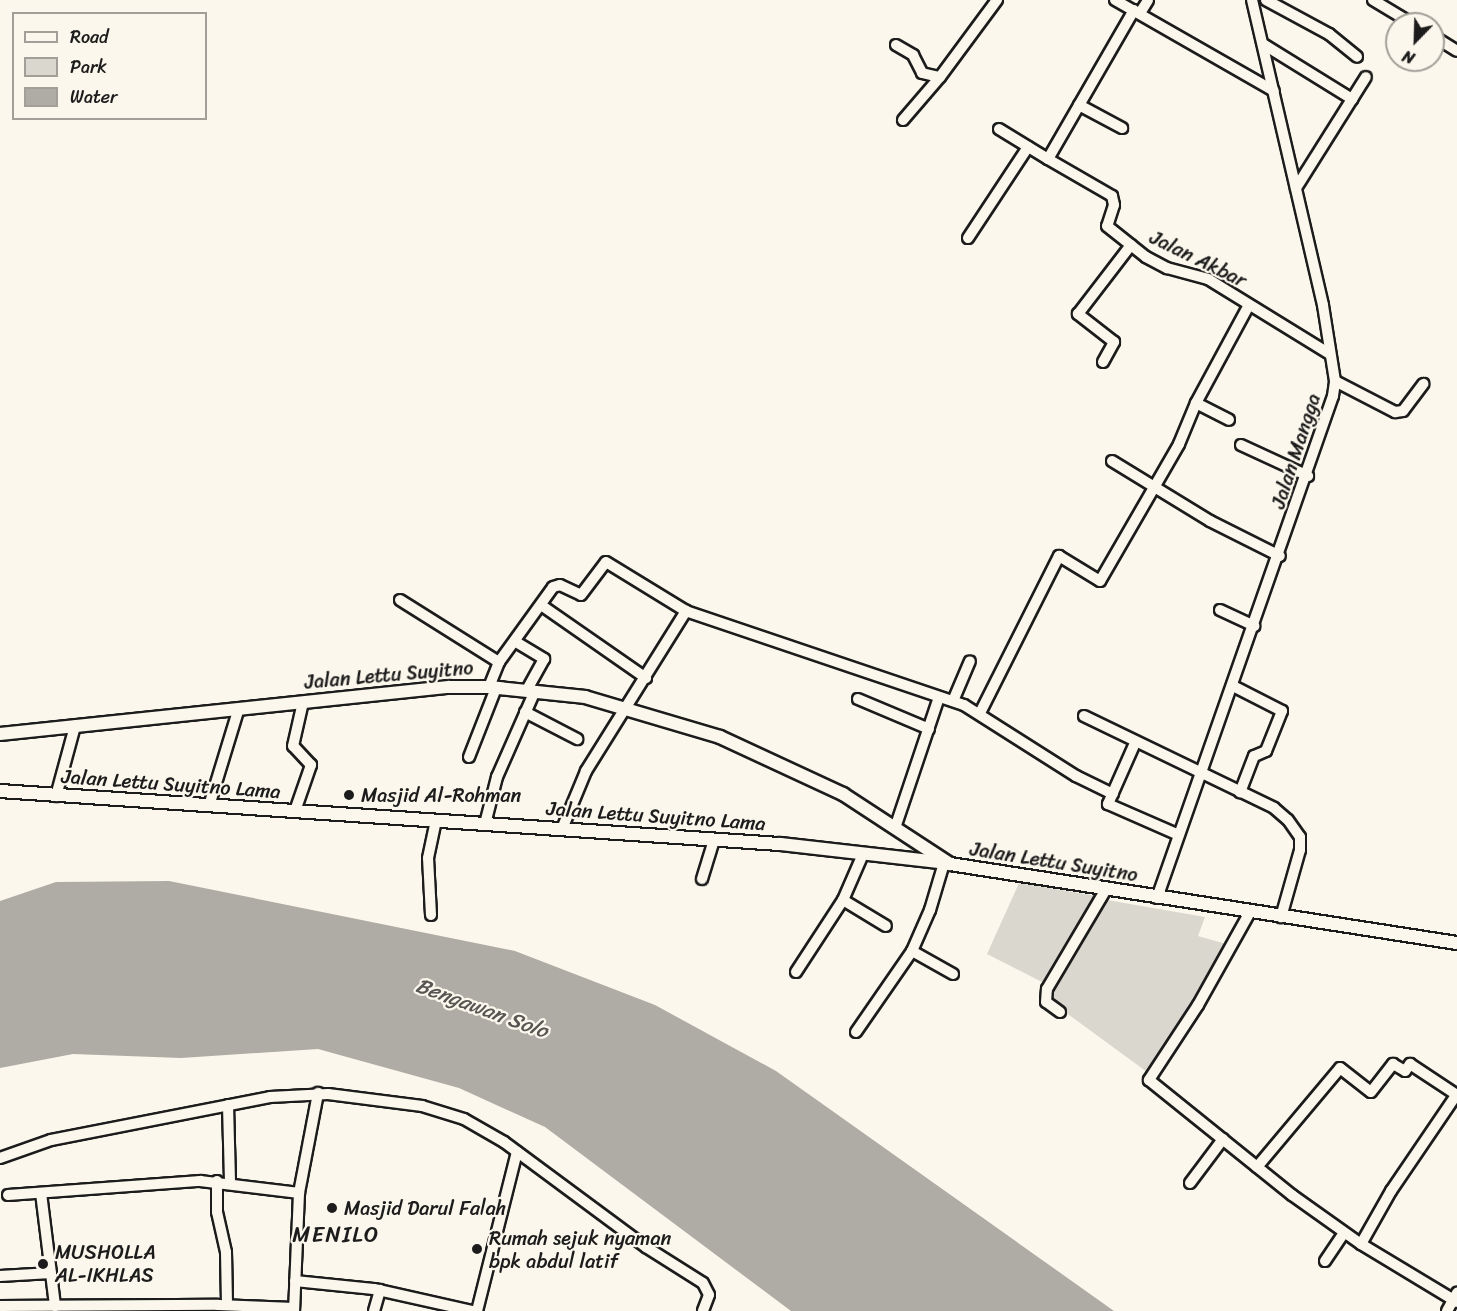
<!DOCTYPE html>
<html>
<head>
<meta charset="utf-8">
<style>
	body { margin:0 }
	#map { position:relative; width:1457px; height:1311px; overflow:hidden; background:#fbf7ec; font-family:Sriracha,sans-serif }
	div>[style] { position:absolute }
	.green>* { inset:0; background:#dad7ce }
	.water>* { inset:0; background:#afaca5 }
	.roads { filter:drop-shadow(2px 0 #1c1c1c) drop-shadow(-2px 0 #1c1c1c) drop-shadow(0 2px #1c1c1c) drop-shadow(0 -2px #1c1c1c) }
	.minor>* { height:10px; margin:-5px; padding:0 5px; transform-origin:5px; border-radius:5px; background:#fbf7ec }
	.major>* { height:12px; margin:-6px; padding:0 6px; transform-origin:6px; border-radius:6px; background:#fbf7ec }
	.dots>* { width:16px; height:16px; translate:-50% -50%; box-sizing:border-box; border:3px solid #fbf7ec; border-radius:50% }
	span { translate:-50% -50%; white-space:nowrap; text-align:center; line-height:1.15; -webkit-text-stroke:4.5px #fbf7ec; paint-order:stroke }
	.street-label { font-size:20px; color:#1c1c1c }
	.poi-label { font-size:20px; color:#1c1c1c }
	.left { translate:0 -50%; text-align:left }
	.water-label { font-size:21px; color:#575653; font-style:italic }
	.quarter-label { font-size:22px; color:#1c1c1c; letter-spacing:1.5px }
	.legend { position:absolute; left:12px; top:12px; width:195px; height:108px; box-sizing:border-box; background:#fbf7ec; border:2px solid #a29f99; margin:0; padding:8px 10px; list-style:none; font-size:18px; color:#1c1c1c }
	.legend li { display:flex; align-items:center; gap:12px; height:30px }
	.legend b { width:30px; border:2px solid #a29f99 }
	.north { position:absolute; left:1385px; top:12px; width:60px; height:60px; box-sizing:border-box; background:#fbf7ec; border:2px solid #a29f99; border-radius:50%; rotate:203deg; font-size:16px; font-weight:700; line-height:24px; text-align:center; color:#1c1c1c }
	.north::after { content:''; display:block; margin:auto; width:21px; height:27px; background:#1c1c1c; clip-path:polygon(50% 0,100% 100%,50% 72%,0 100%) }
</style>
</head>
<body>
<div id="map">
	<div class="green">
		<i style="clip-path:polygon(1019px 883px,1097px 896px,1044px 983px,987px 954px)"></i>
		<i style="clip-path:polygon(1107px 900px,1205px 917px,1198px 936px,1226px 944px,1182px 1021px,1147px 1072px,1050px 1001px,1062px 967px)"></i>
	</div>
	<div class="water">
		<i style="clip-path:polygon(169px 881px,515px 951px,655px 1005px,776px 1071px,1114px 1311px,791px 1311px,545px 1127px,459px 1088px,318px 1049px,181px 1058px,73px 1054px,0 1068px,0 901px,56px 882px)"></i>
	</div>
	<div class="roads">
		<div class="minor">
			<i style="left:1115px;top:0;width:183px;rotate:29.8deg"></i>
			<i style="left:1266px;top:0;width:72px;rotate:28.4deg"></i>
			<i style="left:1329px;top:34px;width:36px;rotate:39deg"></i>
			<i style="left:1373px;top:0;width:47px;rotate:31deg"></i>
			<i style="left:1134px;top:10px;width:172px;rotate:120deg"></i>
			<i style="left:1048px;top:159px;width:74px;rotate:30deg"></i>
			<i style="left:1112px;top:196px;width:9px;rotate:77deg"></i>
			<i style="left:1114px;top:205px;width:22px;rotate:108deg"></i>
			<i style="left:1107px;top:226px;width:50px;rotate:38.5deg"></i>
			<i style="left:1146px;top:257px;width:24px;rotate:28deg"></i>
			<i style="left:1167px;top:268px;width:42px;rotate:15deg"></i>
			<i style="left:1208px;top:279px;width:143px;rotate:31.6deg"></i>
			<i style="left:1140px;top:13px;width:15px;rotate:-58deg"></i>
			<i style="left:1433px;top:36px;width:28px;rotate:32deg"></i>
			<i style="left:1263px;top:44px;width:105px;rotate:31.7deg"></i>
			<i style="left:896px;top:45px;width:20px;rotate:30deg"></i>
			<i style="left:913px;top:55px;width:20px;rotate:63deg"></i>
			<i style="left:922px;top:73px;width:18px;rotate:13deg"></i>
			<i style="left:940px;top:77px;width:96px;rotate:-53.5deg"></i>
			<i style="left:1079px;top:105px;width:49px;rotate:28.1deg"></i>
			<i style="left:903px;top:120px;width:57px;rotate:-49.3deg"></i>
			<i style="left:999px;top:129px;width:57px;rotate:31.5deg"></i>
			<i style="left:1296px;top:188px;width:131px;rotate:-57.8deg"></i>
			<i style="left:968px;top:238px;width:109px;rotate:-56.6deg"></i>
			<i style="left:1103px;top:362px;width:23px;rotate:-61deg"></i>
			<i style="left:1114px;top:342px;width:46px;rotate:-142.1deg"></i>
			<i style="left:1078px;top:314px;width:87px;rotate:-52.5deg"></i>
			<i style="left:1335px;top:381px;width:68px;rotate:27.3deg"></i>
			<i style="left:1395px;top:412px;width:8px;rotate:-7deg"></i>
			<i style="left:1403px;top:411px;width:34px;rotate:-53deg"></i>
			<i style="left:1196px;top:403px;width:37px;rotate:27deg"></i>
			<i style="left:1241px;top:445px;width:74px;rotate:24.8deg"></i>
			<i style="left:1112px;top:461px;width:115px;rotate:31.5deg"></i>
			<i style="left:1210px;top:521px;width:78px;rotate:26.6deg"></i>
			<i style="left:400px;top:600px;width:117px;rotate:32.1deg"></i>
			<i style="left:541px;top:605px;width:128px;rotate:34.8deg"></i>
			<i style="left:1220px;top:610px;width:38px;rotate:25deg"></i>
			<i style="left:516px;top:642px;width:33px;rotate:31deg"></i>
			<i style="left:544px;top:659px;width:35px;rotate:119deg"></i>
			<i style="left:1233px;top:686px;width:55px;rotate:27deg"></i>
			<i style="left:1282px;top:711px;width:43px;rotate:111.8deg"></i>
			<i style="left:1266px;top:751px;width:13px;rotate:157deg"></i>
			<i style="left:1254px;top:756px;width:39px;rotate:111deg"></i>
			<i style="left:489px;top:687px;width:27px;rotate:-68deg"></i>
			<i style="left:499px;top:662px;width:92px;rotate:-54.2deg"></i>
			<i style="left:553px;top:587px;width:7px;rotate:-16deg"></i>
			<i style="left:560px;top:585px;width:23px;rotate:25deg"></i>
			<i style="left:581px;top:595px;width:41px;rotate:-52.9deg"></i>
			<i style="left:606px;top:562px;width:94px;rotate:31.5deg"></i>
			<i style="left:686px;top:611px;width:293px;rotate:18.7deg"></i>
			<i style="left:964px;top:705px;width:133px;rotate:32.4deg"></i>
			<i style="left:1076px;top:776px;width:41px;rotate:25.9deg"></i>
			<i style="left:858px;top:699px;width:77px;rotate:22.9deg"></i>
			<i style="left:953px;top:701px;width:43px;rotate:-67deg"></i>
			<i style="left:525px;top:712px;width:59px;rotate:27.4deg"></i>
			<i style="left:980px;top:713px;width:176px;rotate:-63.3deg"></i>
			<i style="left:1059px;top:556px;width:48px;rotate:31.4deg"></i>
			<i style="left:1100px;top:581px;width:158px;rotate:-60deg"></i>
			<i style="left:1179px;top:444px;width:44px;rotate:-67.5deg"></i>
			<i style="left:1196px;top:403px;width:111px;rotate:-61.6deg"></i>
			<i style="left:1084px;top:716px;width:211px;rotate:25.8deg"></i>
			<i style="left:1274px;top:808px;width:18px;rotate:41deg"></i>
			<i style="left:1288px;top:820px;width:21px;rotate:55deg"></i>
			<i style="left:1300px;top:837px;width:13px;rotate:90deg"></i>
			<i style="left:1300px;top:850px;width:70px;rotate:105.8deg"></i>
			<i style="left:1135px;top:743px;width:67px;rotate:113.9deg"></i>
			<i style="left:1108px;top:804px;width:77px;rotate:23.6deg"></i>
			<i style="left:469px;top:757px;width:74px;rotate:-68.6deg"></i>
			<i style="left:56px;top:796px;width:73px;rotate:-74.8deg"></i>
			<i style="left:209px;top:806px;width:99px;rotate:-73deg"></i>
			<i style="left:295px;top:811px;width:49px;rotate:-70.8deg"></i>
			<i style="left:311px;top:765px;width:26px;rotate:-133deg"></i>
			<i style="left:293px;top:746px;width:45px;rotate:-77.2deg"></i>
			<i style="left:485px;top:824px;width:49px;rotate:-75.7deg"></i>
			<i style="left:497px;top:777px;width:94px;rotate:-66.2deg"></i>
			<i style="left:895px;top:828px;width:138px;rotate:-71.4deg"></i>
			<i style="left:562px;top:829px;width:63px;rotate:-67.5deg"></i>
			<i style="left:586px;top:771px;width:189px;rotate:-58deg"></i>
			<i style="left:702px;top:879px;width:41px;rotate:-72.9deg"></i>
			<i style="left:1157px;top:898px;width:532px;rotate:-70.68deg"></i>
			<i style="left:1333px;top:396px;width:15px;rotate:-82deg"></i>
			<i style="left:1335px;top:381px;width:77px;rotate:-99deg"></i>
			<i style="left:1323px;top:305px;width:313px;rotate:-103.1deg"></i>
			<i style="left:843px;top:900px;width:50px;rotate:31.2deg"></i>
			<i style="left:1250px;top:912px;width:107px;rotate:119.2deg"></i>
			<i style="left:1198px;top:1005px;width:90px;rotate:123.2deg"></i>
			<i style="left:1149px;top:1080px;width:184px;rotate:38.8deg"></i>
			<i style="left:1292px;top:1195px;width:85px;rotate:35.4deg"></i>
			<i style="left:1361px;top:1244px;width:112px;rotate:31.1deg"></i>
			<i style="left:431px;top:915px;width:57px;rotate:-93deg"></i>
			<i style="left:428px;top:858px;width:38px;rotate:-78deg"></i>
			<i style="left:912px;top:951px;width:47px;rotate:29.3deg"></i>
			<i style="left:796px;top:972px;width:86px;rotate:-56.9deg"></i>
			<i style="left:843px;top:900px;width:50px;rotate:-66.5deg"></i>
			<i style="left:1060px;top:1012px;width:17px;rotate:-144deg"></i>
			<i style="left:1046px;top:1002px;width:13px;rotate:-86deg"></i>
			<i style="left:1047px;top:989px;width:114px;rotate:-59.4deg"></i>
			<i style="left:856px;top:1032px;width:98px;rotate:-55.3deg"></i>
			<i style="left:912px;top:951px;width:45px;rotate:-66.3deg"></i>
			<i style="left:930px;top:910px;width:49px;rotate:-73.4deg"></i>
			<i style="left:228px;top:1105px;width:77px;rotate:88.5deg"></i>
			<i style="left:0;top:1158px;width:54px;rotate:-19.4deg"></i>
			<i style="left:51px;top:1140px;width:223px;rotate:-11.1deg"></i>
			<i style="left:270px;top:1097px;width:58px;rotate:-3deg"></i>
			<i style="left:328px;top:1094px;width:95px;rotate:7.3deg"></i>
			<i style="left:422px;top:1106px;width:44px;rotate:17.2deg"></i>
			<i style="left:464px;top:1119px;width:46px;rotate:29.9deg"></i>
			<i style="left:504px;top:1142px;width:177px;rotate:36.5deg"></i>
			<i style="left:646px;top:1247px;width:67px;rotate:32.3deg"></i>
			<i style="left:703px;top:1283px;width:13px;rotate:63deg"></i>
			<i style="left:709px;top:1295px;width:17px;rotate:111deg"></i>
			<i style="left:1257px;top:1167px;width:129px;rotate:-50deg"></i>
			<i style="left:1340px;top:1068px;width:39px;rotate:38deg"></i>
			<i style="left:1371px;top:1092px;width:36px;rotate:-52deg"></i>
			<i style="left:1393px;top:1064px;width:14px;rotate:30deg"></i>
			<i style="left:1405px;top:1071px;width:9px;rotate:-54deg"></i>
			<i style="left:1410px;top:1064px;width:56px;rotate:33.4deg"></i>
			<i style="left:217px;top:1181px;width:31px;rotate:90deg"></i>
			<i style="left:217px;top:1212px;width:41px;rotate:77.3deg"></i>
			<i style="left:226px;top:1252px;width:53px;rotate:88.9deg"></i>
			<i style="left:1190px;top:1183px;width:55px;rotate:-53.1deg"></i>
			<i style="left:41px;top:1193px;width:114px;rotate:82.9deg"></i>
			<i style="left:299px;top:1193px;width:102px;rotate:-79.2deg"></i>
			<i style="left:8px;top:1195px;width:193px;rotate:-4.2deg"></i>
			<i style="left:200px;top:1181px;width:100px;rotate:6.9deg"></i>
			<i style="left:299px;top:1193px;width:118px;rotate:92.4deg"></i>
			<i style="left:1361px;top:1244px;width:61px;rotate:-60.5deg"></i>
			<i style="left:1391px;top:1191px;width:117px;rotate:-55.8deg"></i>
			<i style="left:1325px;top:1261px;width:34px;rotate:-56deg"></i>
			<i style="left:0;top:1276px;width:51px;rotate:-3.4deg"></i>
			<i style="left:295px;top:1281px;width:79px;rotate:5.8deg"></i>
			<i style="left:374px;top:1289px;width:100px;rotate:12.7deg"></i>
			<i style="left:0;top:1306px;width:218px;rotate:-0.3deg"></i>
			<i style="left:218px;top:1305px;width:76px;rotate:2.3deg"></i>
			<i style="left:374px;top:1311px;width:22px;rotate:-74deg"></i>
			<i style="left:477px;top:1311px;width:164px;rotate:-75.9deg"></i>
			<i style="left:1447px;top:1311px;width:21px;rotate:-61deg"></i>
		</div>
		<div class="major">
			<i style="left:0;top:734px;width:451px;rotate:-6deg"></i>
			<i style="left:449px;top:687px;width:40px"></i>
			<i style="left:489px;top:687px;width:97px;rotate:5.9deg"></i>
			<i style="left:585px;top:697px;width:141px;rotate:16.5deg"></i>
			<i style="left:720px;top:737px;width:136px;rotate:24.9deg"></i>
			<i style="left:843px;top:794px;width:128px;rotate:33.2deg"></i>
			<i style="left:950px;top:864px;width:513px;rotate:8.86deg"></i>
			<i style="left:0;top:791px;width:782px;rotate:3.89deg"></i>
			<i style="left:780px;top:844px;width:167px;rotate:6.5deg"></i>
		</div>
	</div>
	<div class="dots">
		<i style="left:349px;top:795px;background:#1c1c1c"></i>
		<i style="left:332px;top:1208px;background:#1c1c1c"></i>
		<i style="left:477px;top:1249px;background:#1c1c1c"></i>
		<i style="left:43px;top:1264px;background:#1c1c1c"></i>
	</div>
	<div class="street-label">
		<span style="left:1198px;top:259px;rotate:26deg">Jalan Akbar</span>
		<span style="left:1296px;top:451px;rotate:-72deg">Jalan Mangga</span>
		<span style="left:389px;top:675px;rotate:-5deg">Jalan Lettu Suyitno</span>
		<span style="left:171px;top:784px;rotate:4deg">Jalan Lettu Suyitno Lama</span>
		<span style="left:656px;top:816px;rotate:4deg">Jalan Lettu Suyitno Lama</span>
		<span style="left:1054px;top:862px;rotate:9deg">Jalan Lettu Suyitno</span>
	</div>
	<div class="poi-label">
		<span class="left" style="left:361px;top:795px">Masjid Al-Rohman</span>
		<span class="left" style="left:344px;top:1208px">Masjid Darul Falah</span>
		<span class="left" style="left:489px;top:1250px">Rumah sejuk nyaman<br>bpk abdul latif</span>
		<span class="left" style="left:55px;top:1264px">MUSHOLLA<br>AL-IKHLAS</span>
	</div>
	<div class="water-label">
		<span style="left:482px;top:1008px;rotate:20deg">Bengawan Solo</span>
	</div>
	<div class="quarter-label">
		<span style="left:336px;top:1235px">MENILO</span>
	</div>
	<ul class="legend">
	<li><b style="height:8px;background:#fbf7ec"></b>Road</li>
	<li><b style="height:16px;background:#dad7ce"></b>Park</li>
	<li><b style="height:16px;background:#afaca5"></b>Water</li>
	</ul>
	<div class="north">N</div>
</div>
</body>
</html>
